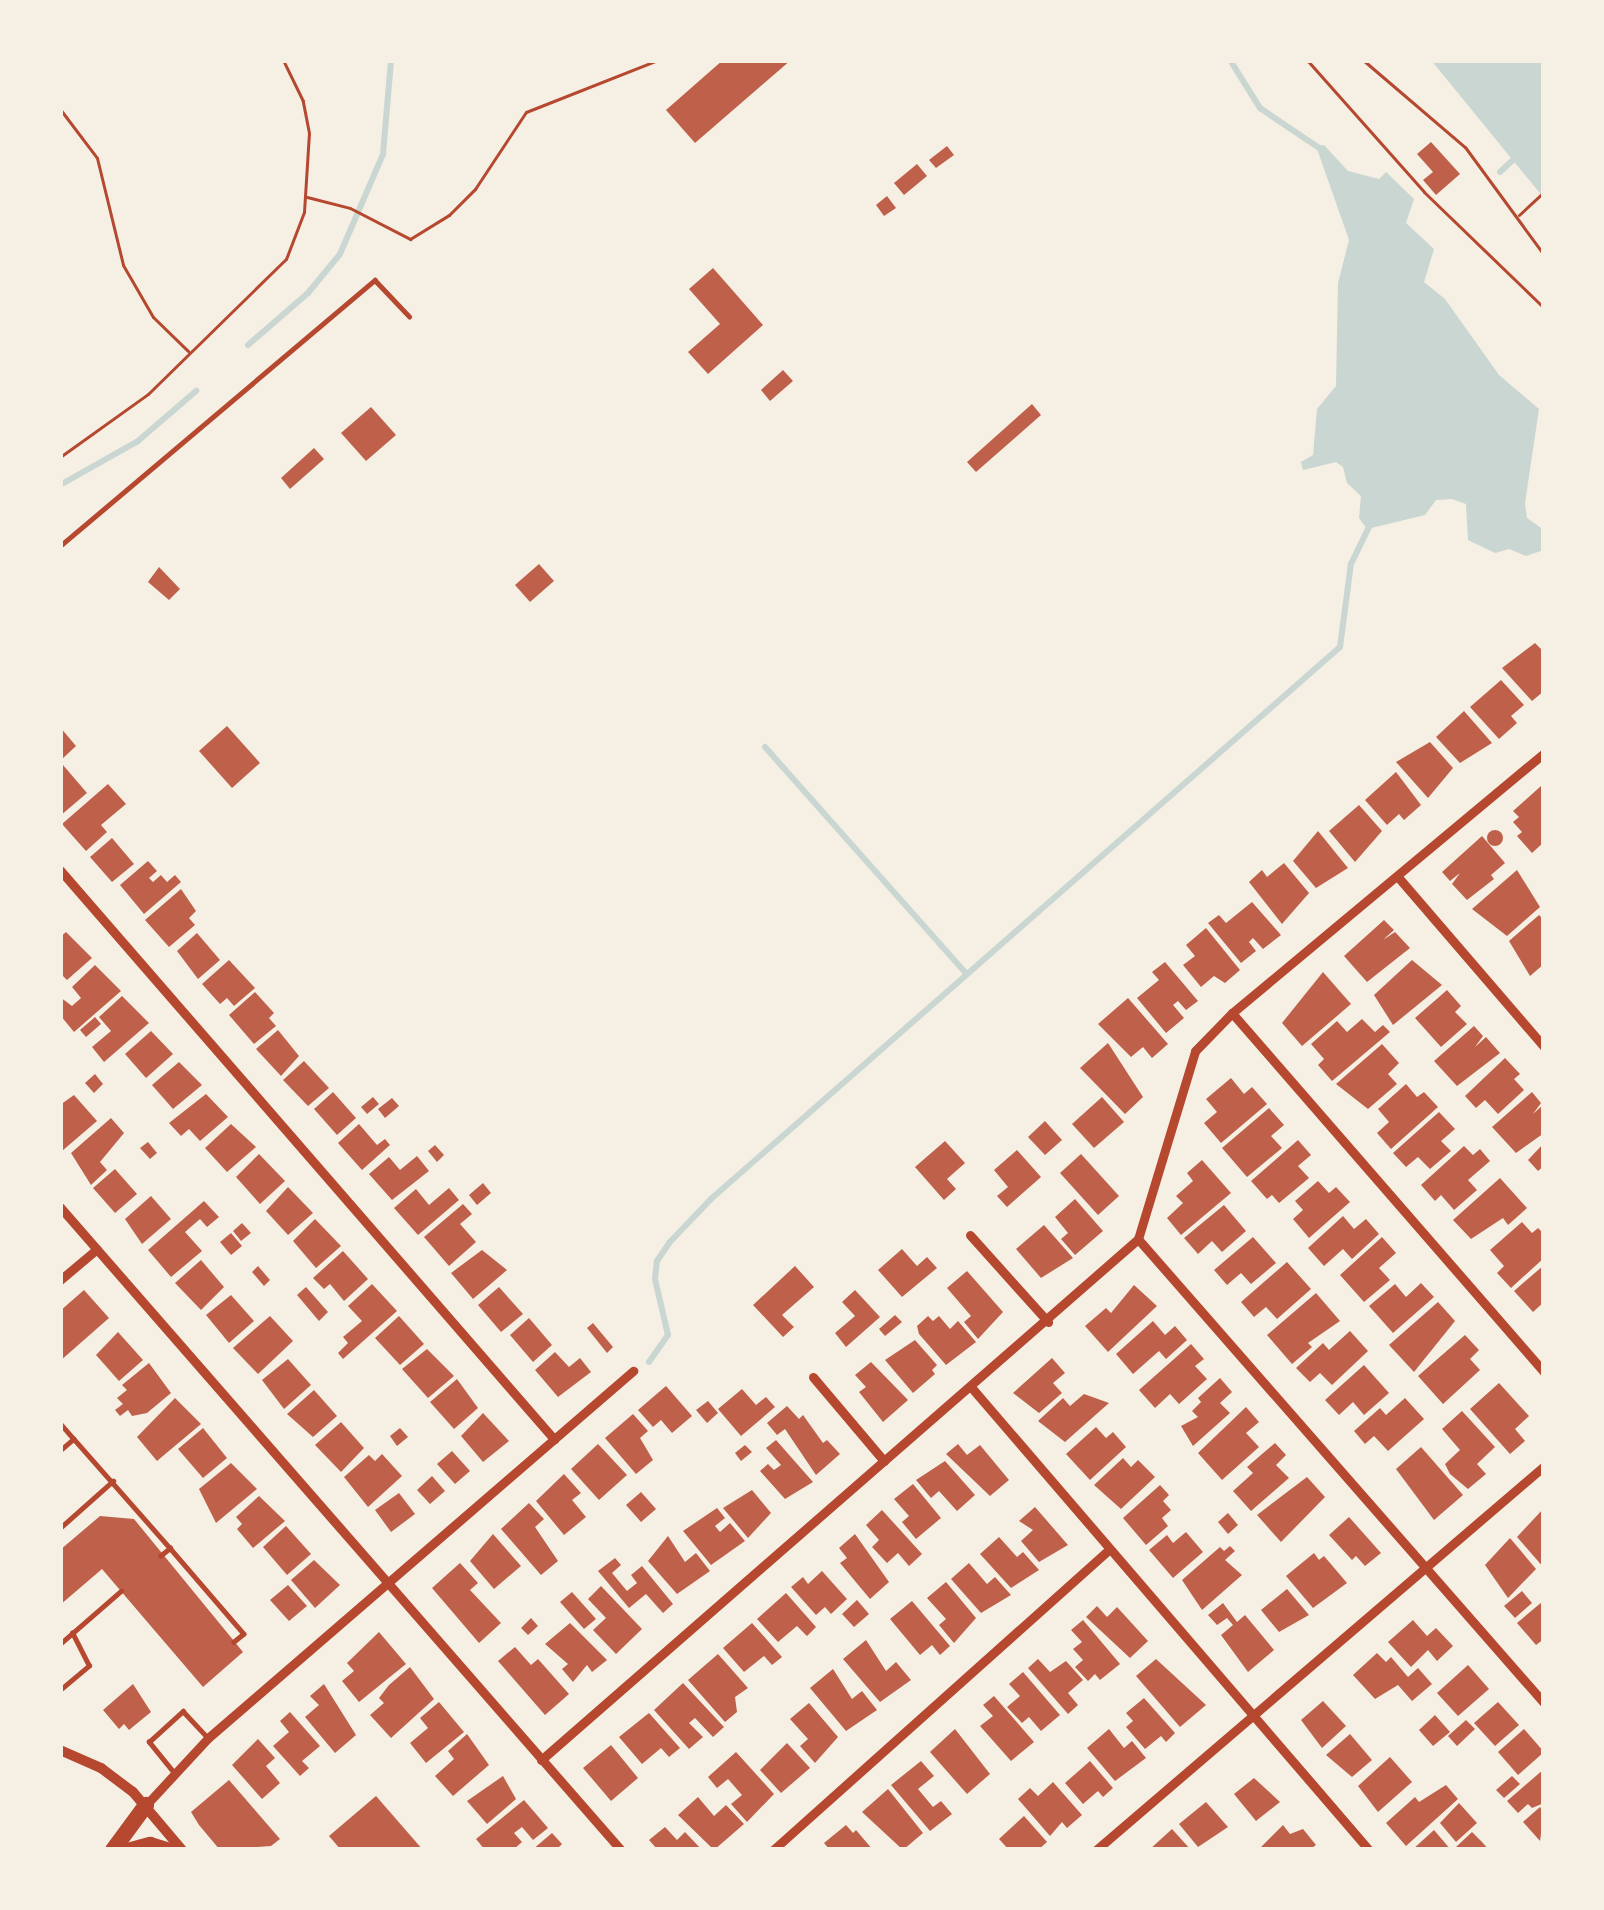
<!DOCTYPE html>
<html>
<head>
<meta charset="utf-8">
<style>
	body { margin:0 }
	#map { position:relative; width:1604px; height:1910px; overflow:hidden; background:#f6efe4; font-family:"PT Sans Narrow",sans-serif }
	div>[style] { position:absolute }
	.water>* { inset:0; background:#c9d6d2 }
	.stream>* { height:6px; margin:-3px; padding:0 3px; transform-origin:3px; border-radius:3px; background:#c9d6d2 }
	.building>* { inset:0; background:#bf614a }
	.round { border-radius:50% }
	.path>* { height:3px; margin:-1.5px; padding:0 1.5px; transform-origin:1.5px; border-radius:1.5px; background:#b5482f }
	.service>* { height:4.5px; margin:-2.25px; padding:0 2.25px; transform-origin:2.25px; border-radius:2.25px; background:#b5482f }
	.minor>* { height:9px; margin:-4.5px; padding:0 4.5px; transform-origin:4.5px; border-radius:4.5px; background:#b5482f }
	.tertiary>* { height:10px; margin:-5px; padding:0 5px; transform-origin:5px; border-radius:5px; background:#b5482f }
	.motorway>* { height:16px; margin:-8px; padding:0 8px; transform-origin:8px; border-radius:8px; background:#b5482f }
	span { translate:-50% -50%; white-space:nowrap; text-align:center; line-height:1.15; -webkit-text-stroke:12px #f6efe4; paint-order:stroke }
	.frame { position:absolute; inset:0; border:63px solid #f6efe4; pointer-events:none }
</style>
</head>
<body>
<div id="map">
	<div class="water">
		<i style="clip-path:polygon(1431px 60px,1544px 60px,1544px 198px,1502px 147px)"></i>
		<i style="clip-path:polygon(1324px 145px,1348px 171px,1379px 179px,1386px 172px,1414px 199px,1406px 223px,1434px 249px,1424px 282px,1445px 299px,1499px 375px,1539px 409px,1525px 503px,1527px 518px,1544px 530px,1544px 550px,1526px 556px,1509px 549px,1495px 553px,1468px 540px,1466px 504px,1452px 499px,1436px 500px,1425px 515px,1367px 529px,1359px 518px,1361px 496px,1347px 483px,1343px 467px,1336px 462px,1303px 470px,1301px 462px,1313px 455px,1317px 409px,1336px 386px,1338px 283px,1349px 240px,1316px 146px)"></i>
	</div>
	<div class="stream">
		<i style="left:1230px;top:60px;width:57px;rotate:58deg"></i>
		<i style="left:1260px;top:108px;width:71px;rotate:34.1deg"></i>
		<i style="left:1500px;top:172px;width:18px;rotate:-43deg"></i>
		<i style="left:248px;top:345px;width:79px;rotate:-40.9deg"></i>
		<i style="left:308px;top:293px;width:50px;rotate:-50.6deg"></i>
		<i style="left:340px;top:254px;width:109px;rotate:-66.7deg"></i>
		<i style="left:383px;top:154px;width:94px;rotate:-85.1deg"></i>
		<i style="left:60px;top:485px;width:90px;rotate:-29.4deg"></i>
		<i style="left:138px;top:441px;width:77px;rotate:-40.8deg"></i>
		<i style="left:765px;top:747px;width:302px;rotate:48.4deg"></i>
		<i style="left:649px;top:1362px;width:33px;rotate:-55deg"></i>
		<i style="left:668px;top:1335px;width:57px;rotate:-103.1deg"></i>
		<i style="left:655px;top:1279px;width:18px;rotate:-84deg"></i>
		<i style="left:657px;top:1261px;width:22px;rotate:-56deg"></i>
		<i style="left:669px;top:1243px;width:62px;rotate:-46.3deg"></i>
		<i style="left:712px;top:1198px;width:835px;rotate:-41.26deg"></i>
		<i style="left:1340px;top:647px;width:84px;rotate:-82.5deg"></i>
		<i style="left:1351px;top:564px;width:41px;rotate:-64.1deg"></i>
	</div>
	<div class="building">
		<i style="clip-path:polygon(723px 60px,791px 60px,695px 143px,666px 110px)"></i>
		<i style="clip-path:polygon(1431px 142px,1460px 174px,1436px 195px,1423px 180px,1433px 172px,1417px 154px)"></i>
		<i style="clip-path:polygon(947px 146px,954px 155px,936px 168px,929px 160px)"></i>
		<i style="clip-path:polygon(917px 164px,927px 176px,904px 195px,894px 183px)"></i>
		<i style="clip-path:polygon(887px 196px,896px 208px,884px 216px,876px 205px)"></i>
		<i style="clip-path:polygon(713px 268px,763px 325px,708px 374px,688px 352px,720px 324px,689px 289px)"></i>
		<i style="clip-path:polygon(783px 370px,793px 381px,770px 401px,761px 390px)"></i>
		<i style="clip-path:polygon(1032px 404px,1041px 415px,976px 472px,967px 462px)"></i>
		<i style="clip-path:polygon(371px 407px,396px 435px,366px 461px,341px 433px)"></i>
		<i style="clip-path:polygon(314px 448px,324px 459px,290px 489px,281px 478px)"></i>
		<i style="clip-path:polygon(539px 564px,554px 581px,530px 602px,515px 585px)"></i>
		<i style="clip-path:polygon(159px 567px,180px 589px,169px 600px,148px 582px)"></i>
		<i style="clip-path:polygon(1535px 643px,1544px 652px,1544px 691px,1532px 701px,1502px 668px)"></i>
		<i style="clip-path:polygon(1501px 680px,1524px 705px,1511px 716px,1517px 723px,1499px 739px,1470px 707px)"></i>
		<i style="clip-path:polygon(1464px 711px,1492px 743px,1460px 763px,1436px 737px)"></i>
		<i style="clip-path:polygon(227px 726px,260px 763px,232px 788px,199px 751px)"></i>
		<i style="clip-path:polygon(60px 727px,76px 746px,60px 761px)"></i>
		<i style="clip-path:polygon(1430px 742px,1453px 768px,1428px 798px,1396px 762px)"></i>
		<i style="clip-path:polygon(63px 765px,87px 793px,60px 816px,60px 767px)"></i>
		<i style="clip-path:polygon(1396px 772px,1421px 805px,1404px 820px,1399px 814px,1387px 825px,1365px 800px)"></i>
		<i style="clip-path:polygon(108px 784px,126px 804px,101px 825px,107px 832px,86px 851px,62px 824px)"></i>
		<i style="clip-path:polygon(1541px 786px,1544px 842px,1532px 853px,1517px 836px,1522px 832px,1513px 822px,1519px 817px,1513px 811px)"></i>
		<i style="clip-path:polygon(1359px 805px,1382px 831px,1355px 862px,1329px 831px)"></i>
		<i class="round" style="left:1487px;top:830px;width:16px;height:16px"></i>
		<i style="clip-path:polygon(1318px 831px,1348px 868px,1316px 888px,1293px 861px)"></i>
		<i style="clip-path:polygon(1482px 836px,1505px 863px,1491px 875px,1494px 879px,1467px 900px,1452px 884px,1460px 873px,1450px 881px,1442px 872px)"></i>
		<i style="clip-path:polygon(112px 838px,134px 864px,112px 882px,90px 857px)"></i>
		<i style="clip-path:polygon(148px 861px,157px 871px,149px 878px,153px 882px,161px 875px,167px 882px,175px 875px,181px 882px,144px 914px,120px 885px)"></i>
		<i style="clip-path:polygon(1284px 863px,1309px 893px,1282px 924px,1249px 882px,1262px 870px,1267px 877px)"></i>
		<i style="clip-path:polygon(1517px 870px,1540px 907px,1507px 936px,1472px 909px)"></i>
		<i style="clip-path:polygon(181px 889px,196px 911px,189px 918px,195px 925px,169px 947px,145px 920px)"></i>
		<i style="clip-path:polygon(1252px 902px,1281px 935px,1263px 949px,1253px 938px,1249px 942px,1256px 951px,1241px 963px,1208px 923px,1219px 915px,1226px 923px)"></i>
		<i style="clip-path:polygon(1539px 915px,1544px 920px,1544px 964px,1530px 976px,1509px 941px)"></i>
		<i style="clip-path:polygon(1384px 920px,1394px 930px,1383px 940px,1395px 932px,1410px 948px,1367px 982px,1344px 956px)"></i>
		<i style="clip-path:polygon(1206px 928px,1240px 970px,1225px 983px,1214px 976px,1201px 987px,1183px 965px,1195px 956px,1186px 945px)"></i>
		<i style="clip-path:polygon(66px 932px,92px 958px,67px 980px,60px 973px,60px 937px)"></i>
		<i style="clip-path:polygon(197px 933px,220px 960px,198px 979px,177px 951px)"></i>
		<i style="clip-path:polygon(229px 960px,255px 988px,234px 1006px,227px 998px,220px 1004px,202px 984px)"></i>
		<i style="clip-path:polygon(1412px 960px,1442px 985px,1393px 1025px,1374px 995px)"></i>
		<i style="clip-path:polygon(1165px 962px,1198px 1001px,1186px 1010px,1178px 1001px,1173px 1005px,1184px 1018px,1166px 1033px,1137px 998px,1159px 980px,1152px 972px)"></i>
		<i style="clip-path:polygon(95px 965px,121px 991px,74px 1032px,60px 1015px,60px 997px,72px 1006px,81px 998px,72px 987px)"></i>
		<i style="clip-path:polygon(1323px 972px,1351px 1004px,1302px 1046px,1282px 1023px)"></i>
		<i style="clip-path:polygon(1447px 990px,1461px 1006px,1455px 1012px,1467px 1024px,1441px 1047px,1415px 1018px)"></i>
		<i style="clip-path:polygon(255px 992px,274px 1013px,269px 1018px,276px 1026px,254px 1044px,229px 1015px)"></i>
		<i style="clip-path:polygon(122px 996px,149px 1023px,104px 1062px,92px 1047px,111px 1031px,99px 1017px)"></i>
		<i style="clip-path:polygon(1128px 998px,1168px 1044px,1152px 1058px,1143px 1047px,1131px 1057px,1098px 1024px)"></i>
		<i style="clip-path:polygon(95px 1017px,101px 1024px,86px 1037px,80px 1030px)"></i>
		<i style="clip-path:polygon(1362px 1019px,1375px 1032px,1383px 1025px,1390px 1032px,1332px 1081px,1318px 1065px,1324px 1059px,1311px 1044px,1337px 1021px,1347px 1032px)"></i>
		<i style="clip-path:polygon(1474px 1026px,1483px 1036px,1475px 1047px,1486px 1037px,1500px 1053px,1457px 1086px,1434px 1061px)"></i>
		<i style="clip-path:polygon(278px 1030px,299px 1056px,281px 1076px,256px 1049px)"></i>
		<i style="clip-path:polygon(151px 1031px,173px 1054px,146px 1078px,125px 1054px)"></i>
		<i style="clip-path:polygon(1108px 1043px,1143px 1097px,1125px 1114px,1080px 1068px)"></i>
		<i style="clip-path:polygon(1382px 1044px,1399px 1063px,1388px 1074px,1397px 1084px,1368px 1109px,1336px 1084px)"></i>
		<i style="clip-path:polygon(1505px 1058px,1520px 1074px,1514px 1079px,1524px 1090px,1498px 1114px,1485px 1100px,1476px 1108px,1465px 1096px)"></i>
		<i style="clip-path:polygon(304px 1061px,329px 1088px,308px 1106px,283px 1080px)"></i>
		<i style="clip-path:polygon(179px 1062px,202px 1085px,173px 1109px,152px 1085px)"></i>
		<i style="clip-path:polygon(95px 1074px,103px 1084px,94px 1093px,85px 1083px)"></i>
		<i style="clip-path:polygon(1231px 1078px,1244px 1094px,1252px 1087px,1267px 1104px,1221px 1143px,1204px 1123px,1217px 1112px,1206px 1099px)"></i>
		<i style="clip-path:polygon(1406px 1084px,1417px 1097px,1424px 1092px,1438px 1107px,1391px 1149px,1377px 1133px,1389px 1122px,1378px 1109px)"></i>
		<i style="clip-path:polygon(333px 1092px,356px 1118px,337px 1135px,314px 1109px)"></i>
		<i style="clip-path:polygon(1532px 1092px,1541px 1103px,1533px 1114px,1544px 1104px,1544px 1133px,1516px 1153px,1492px 1127px)"></i>
		<i style="clip-path:polygon(206px 1094px,228px 1117px,200px 1141px,189px 1129px,181px 1136px,169px 1123px)"></i>
		<i style="clip-path:polygon(74px 1095px,97px 1121px,62px 1151px,60px 1105px)"></i>
		<i style="clip-path:polygon(373px 1097px,379px 1104px,367px 1114px,361px 1107px)"></i>
		<i style="clip-path:polygon(1102px 1097px,1124px 1122px,1094px 1148px,1072px 1124px)"></i>
		<i style="clip-path:polygon(392px 1098px,399px 1106px,385px 1118px,378px 1109px)"></i>
		<i style="clip-path:polygon(1269px 1108px,1284px 1125px,1271px 1136px,1282px 1148px,1247px 1177px,1222px 1148px)"></i>
		<i style="clip-path:polygon(1439px 1112px,1455px 1129px,1441px 1141px,1451px 1151px,1430px 1169px,1418px 1157px,1406px 1167px,1393px 1153px)"></i>
		<i style="clip-path:polygon(111px 1118px,124px 1133px,100px 1162px,107px 1170px,91px 1185px,71px 1153px)"></i>
		<i style="clip-path:polygon(1045px 1121px,1062px 1140px,1045px 1155px,1028px 1137px)"></i>
		<i style="clip-path:polygon(231px 1124px,256px 1147px,227px 1172px,205px 1148px)"></i>
		<i style="clip-path:polygon(359px 1124px,377px 1145px,385px 1139px,390px 1145px,362px 1170px,338px 1143px)"></i>
		<i style="clip-path:polygon(1298px 1140px,1311px 1155px,1298px 1166px,1309px 1178px,1279px 1203px,1272px 1195px,1267px 1199px,1251px 1181px)"></i>
		<i style="clip-path:polygon(945px 1141px,965px 1163px,947px 1179px,956px 1189px,944px 1200px,915px 1167px)"></i>
		<i style="clip-path:polygon(148px 1142px,157px 1153px,150px 1159px,140px 1148px)"></i>
		<i style="clip-path:polygon(1544px 1143px,1544px 1166px,1538px 1171px,1528px 1160px)"></i>
		<i style="clip-path:polygon(435px 1145px,444px 1155px,437px 1162px,428px 1151px)"></i>
		<i style="clip-path:polygon(1464px 1146px,1473px 1155px,1480px 1149px,1490px 1161px,1468px 1180px,1477px 1190px,1454px 1210px,1441px 1195px,1435px 1201px,1421px 1185px)"></i>
		<i style="clip-path:polygon(1017px 1150px,1041px 1177px,1007px 1207px,997px 1196px,1008px 1187px,994px 1170px)"></i>
		<i style="clip-path:polygon(259px 1154px,285px 1181px,260px 1204px,236px 1177px)"></i>
		<i style="clip-path:polygon(1081px 1154px,1119px 1196px,1098px 1215px,1060px 1173px)"></i>
		<i style="clip-path:polygon(417px 1156px,429px 1171px,392px 1200px,369px 1174px,389px 1157px,400px 1170px)"></i>
		<i style="clip-path:polygon(1202px 1160px,1231px 1193px,1181px 1235px,1167px 1218px,1183px 1203px,1176px 1196px,1193px 1181px,1187px 1173px)"></i>
		<i style="clip-path:polygon(115px 1169px,137px 1194px,115px 1213px,93px 1188px)"></i>
		<i style="clip-path:polygon(1500px 1178px,1527px 1208px,1508px 1225px,1503px 1218px,1471px 1239px,1453px 1220px)"></i>
		<i style="clip-path:polygon(1318px 1181px,1329px 1193px,1336px 1187px,1350px 1202px,1309px 1238px,1293px 1219px,1303px 1210px,1295px 1201px)"></i>
		<i style="clip-path:polygon(483px 1183px,491px 1193px,477px 1205px,469px 1195px)"></i>
		<i style="clip-path:polygon(288px 1187px,313px 1213px,288px 1235px,266px 1211px)"></i>
		<i style="clip-path:polygon(449px 1188px,459px 1200px,418px 1235px,394px 1208px,416px 1189px,429px 1205px)"></i>
		<i style="clip-path:polygon(151px 1196px,171px 1219px,142px 1244px,125px 1219px)"></i>
		<i style="clip-path:polygon(1075px 1199px,1103px 1231px,1075px 1255px,1061px 1239px,1068px 1233px,1055px 1217px)"></i>
		<i style="clip-path:polygon(204px 1201px,219px 1217px,207px 1227px,200px 1219px,185px 1232px,202px 1251px,171px 1277px,148px 1250px)"></i>
		<i style="clip-path:polygon(463px 1204px,472px 1214px,460px 1224px,476px 1242px,449px 1266px,424px 1237px)"></i>
		<i style="clip-path:polygon(1224px 1205px,1246px 1231px,1222px 1252px,1212px 1241px,1198px 1254px,1184px 1238px)"></i>
		<i style="clip-path:polygon(1343px 1216px,1354px 1229px,1366px 1219px,1379px 1234px,1352px 1259px,1343px 1249px,1324px 1266px,1308px 1248px)"></i>
		<i style="clip-path:polygon(315px 1219px,341px 1246px,316px 1268px,293px 1241px)"></i>
		<i style="clip-path:polygon(1522px 1222px,1532px 1233px,1538px 1228px,1544px 1234px,1544px 1258px,1511px 1288px,1497px 1273px,1504px 1266px,1490px 1250px)"></i>
		<i style="clip-path:polygon(242px 1223px,251px 1233px,241px 1241px,233px 1231px)"></i>
		<i style="clip-path:polygon(1044px 1225px,1073px 1258px,1041px 1278px,1016px 1249px)"></i>
		<i style="clip-path:polygon(231px 1233px,242px 1246px,231px 1255px,220px 1242px)"></i>
		<i style="clip-path:polygon(1253px 1237px,1276px 1263px,1251px 1284px,1241px 1273px,1227px 1285px,1214px 1270px)"></i>
		<i style="clip-path:polygon(1382px 1237px,1396px 1253px,1379px 1268px,1390px 1280px,1364px 1302px,1340px 1275px)"></i>
		<i style="clip-path:polygon(902px 1249px,917px 1266px,927px 1257px,937px 1268px,902px 1297px,878px 1270px)"></i>
		<i style="clip-path:polygon(482px 1250px,507px 1270px,473px 1299px,451px 1273px)"></i>
		<i style="clip-path:polygon(343px 1251px,368px 1279px,344px 1301px,330px 1284px,324px 1289px,313px 1278px)"></i>
		<i style="clip-path:polygon(201px 1260px,224px 1287px,201px 1310px,175px 1283px)"></i>
		<i style="clip-path:polygon(1287px 1262px,1311px 1289px,1277px 1319px,1266px 1307px,1254px 1317px,1241px 1302px)"></i>
		<i style="clip-path:polygon(1544px 1265px,1544px 1302px,1533px 1312px,1514px 1291px)"></i>
		<i style="clip-path:polygon(258px 1266px,270px 1280px,264px 1286px,252px 1272px)"></i>
		<i style="clip-path:polygon(795px 1266px,814px 1287px,782px 1315px,794px 1327px,783px 1337px,753px 1305px)"></i>
		<i style="clip-path:polygon(967px 1271px,1003px 1312px,978px 1339px,964px 1322px,971px 1316px,947px 1288px)"></i>
		<i style="clip-path:polygon(1421px 1283px,1434px 1297px,1393px 1333px,1369px 1306px,1395px 1284px,1406px 1297px)"></i>
		<i style="clip-path:polygon(372px 1284px,397px 1311px,343px 1359px,338px 1353px,348px 1343px,343px 1337px,362px 1321px,348px 1306px)"></i>
		<i style="clip-path:polygon(1134px 1285px,1157px 1306px,1108px 1352px,1085px 1326px,1106px 1308px,1111px 1313px)"></i>
		<i style="clip-path:polygon(306px 1287px,328px 1312px,319px 1321px,297px 1295px)"></i>
		<i style="clip-path:polygon(499px 1287px,523px 1314px,501px 1332px,478px 1305px)"></i>
		<i style="clip-path:polygon(84px 1290px,109px 1318px,60px 1361px,60px 1311px)"></i>
		<i style="clip-path:polygon(855px 1290px,880px 1317px,846px 1347px,835px 1333px,855px 1316px,842px 1302px)"></i>
		<i style="clip-path:polygon(1316px 1293px,1340px 1321px,1308px 1343px,1312px 1347px,1292px 1364px,1267px 1335px)"></i>
		<i style="clip-path:polygon(231px 1295px,254px 1321px,229px 1343px,206px 1315px)"></i>
		<i style="clip-path:polygon(1438px 1302px,1455px 1321px,1414px 1372px,1389px 1345px)"></i>
		<i style="clip-path:polygon(895px 1315px,902px 1322px,885px 1336px,879px 1329px)"></i>
		<i style="clip-path:polygon(270px 1316px,293px 1341px,258px 1374px,233px 1348px)"></i>
		<i style="clip-path:polygon(399px 1316px,424px 1344px,400px 1365px,375px 1338px)"></i>
		<i style="clip-path:polygon(928px 1316px,933px 1321px,939px 1316px,950px 1329px,958px 1321px,976px 1342px,946px 1365px,919px 1334px,917px 1326px)"></i>
		<i style="clip-path:polygon(529px 1318px,552px 1345px,533px 1362px,510px 1335px)"></i>
		<i style="clip-path:polygon(1153px 1321px,1165px 1335px,1175px 1326px,1187px 1340px,1166px 1359px,1159px 1351px,1133px 1374px,1116px 1354px)"></i>
		<i style="clip-path:polygon(593px 1323px,613px 1347px,607px 1353px,587px 1328px)"></i>
		<i style="clip-path:polygon(1350px 1331px,1368px 1351px,1332px 1385px,1320px 1373px,1310px 1382px,1296px 1368px,1323px 1343px,1329px 1350px)"></i>
		<i style="clip-path:polygon(118px 1332px,143px 1360px,119px 1381px,96px 1355px)"></i>
		<i style="clip-path:polygon(1465px 1335px,1479px 1350px,1470px 1359px,1480px 1370px,1443px 1404px,1418px 1376px)"></i>
		<i style="clip-path:polygon(915px 1340px,937px 1365px,932px 1370px,935px 1374px,913px 1393px,885px 1360px)"></i>
		<i style="clip-path:polygon(1191px 1344px,1204px 1359px,1195px 1366px,1207px 1379px,1179px 1404px,1170px 1394px,1155px 1408px,1139px 1390px)"></i>
		<i style="clip-path:polygon(427px 1349px,454px 1376px,428px 1398px,402px 1369px)"></i>
		<i style="clip-path:polygon(555px 1352px,569px 1367px,580px 1358px,591px 1372px,558px 1397px,535px 1370px)"></i>
		<i style="clip-path:polygon(1052px 1358px,1065px 1373px,1053px 1383px,1062px 1393px,1039px 1413px,1013px 1393px)"></i>
		<i style="clip-path:polygon(288px 1359px,311px 1385px,284px 1409px,262px 1380px)"></i>
		<i style="clip-path:polygon(871px 1362px,908px 1400px,883px 1422px,859px 1392px,866px 1387px,855px 1375px)"></i>
		<i style="clip-path:polygon(149px 1363px,171px 1393px,147px 1413px,132px 1416px,128px 1410px,120px 1416px,115px 1410px,123px 1404px,117px 1398px,127px 1390px,122px 1385px)"></i>
		<i style="clip-path:polygon(1364px 1365px,1389px 1393px,1364px 1415px,1353px 1402px,1339px 1415px,1325px 1400px)"></i>
		<i style="clip-path:polygon(1220px 1378px,1232px 1392px,1220px 1403px,1230px 1413px,1193px 1446px,1181px 1426px,1198px 1417px,1192px 1411px,1201px 1402px,1198px 1398px)"></i>
		<i style="clip-path:polygon(457px 1379px,478px 1408px,454px 1429px,430px 1402px)"></i>
		<i style="clip-path:polygon(1499px 1383px,1529px 1416px,1515px 1429px,1525px 1441px,1510px 1454px,1470px 1409px)"></i>
		<i style="clip-path:polygon(666px 1386px,692px 1416px,672px 1433px,661px 1420px,653px 1427px,638px 1410px)"></i>
		<i style="clip-path:polygon(742px 1389px,756px 1405px,766px 1397px,775px 1407px,741px 1436px,718px 1409px)"></i>
		<i style="clip-path:polygon(314px 1390px,337px 1416px,313px 1437px,287px 1414px)"></i>
		<i style="clip-path:polygon(1084px 1394px,1109px 1403px,1065px 1442px,1038px 1421px,1063px 1398px,1070px 1406px)"></i>
		<i style="clip-path:polygon(175px 1398px,201px 1424px,157px 1461px,137px 1437px)"></i>
		<i style="clip-path:polygon(1405px 1398px,1424px 1419px,1388px 1451px,1374px 1436px,1365px 1444px,1354px 1431px,1380px 1408px,1386px 1415px)"></i>
		<i style="clip-path:polygon(708px 1401px,718px 1413px,707px 1423px,696px 1410px)"></i>
		<i style="clip-path:polygon(787px 1406px,799px 1419px,803px 1415px,823px 1443px,827px 1440px,840px 1454px,816px 1475px,785px 1429px,777px 1435px,767px 1423px)"></i>
		<i style="clip-path:polygon(1246px 1407px,1259px 1422px,1246px 1433px,1259px 1447px,1222px 1480px,1198px 1453px)"></i>
		<i style="clip-path:polygon(1462px 1411px,1495px 1447px,1477px 1464px,1486px 1474px,1468px 1489px,1450px 1474px,1445px 1464px,1460px 1450px,1442px 1429px)"></i>
		<i style="clip-path:polygon(483px 1413px,509px 1441px,483px 1462px,461px 1436px)"></i>
		<i style="clip-path:polygon(633px 1414px,648px 1431px,640px 1438px,653px 1460px,636px 1474px,605px 1438px)"></i>
		<i style="clip-path:polygon(341px 1422px,364px 1448px,341px 1472px,315px 1445px)"></i>
		<i style="clip-path:polygon(1096px 1427px,1106px 1438px,1113px 1432px,1126px 1447px,1090px 1480px,1066px 1454px)"></i>
		<i style="clip-path:polygon(203px 1428px,227px 1458px,203px 1478px,178px 1449px)"></i>
		<i style="clip-path:polygon(400px 1428px,408px 1437px,397px 1446px,390px 1436px)"></i>
		<i style="clip-path:polygon(776px 1440px,813px 1482px,785px 1499px,760px 1471px,768px 1464px,774px 1470px,781px 1465px,766px 1448px)"></i>
		<i style="clip-path:polygon(1275px 1443px,1286px 1455px,1276px 1465px,1289px 1478px,1251px 1511px,1233px 1491px,1253px 1473px,1247px 1467px)"></i>
		<i style="clip-path:polygon(598px 1444px,627px 1475px,599px 1500px,571px 1469px)"></i>
		<i style="clip-path:polygon(958px 1444px,967px 1455px,980px 1445px,1009px 1480px,990px 1496px,946px 1454px)"></i>
		<i style="clip-path:polygon(745px 1445px,752px 1452px,741px 1461px,735px 1453px)"></i>
		<i style="clip-path:polygon(1421px 1447px,1463px 1495px,1434px 1520px,1396px 1469px)"></i>
		<i style="clip-path:polygon(452px 1451px,470px 1471px,455px 1484px,437px 1464px)"></i>
		<i style="clip-path:polygon(382px 1454px,402px 1476px,368px 1507px,344px 1477px,369px 1455px,375px 1461px)"></i>
		<i style="clip-path:polygon(1123px 1458px,1131px 1467px,1138px 1460px,1155px 1477px,1121px 1509px,1094px 1485px)"></i>
		<i style="clip-path:polygon(945px 1461px,975px 1495px,957px 1511px,939px 1491px,931px 1498px,916px 1480px)"></i>
		<i style="clip-path:polygon(231px 1463px,257px 1489px,216px 1523px,199px 1489px)"></i>
		<i style="clip-path:polygon(564px 1474px,581px 1493px,572px 1500px,586px 1517px,564px 1535px,536px 1501px)"></i>
		<i style="clip-path:polygon(432px 1476px,445px 1491px,430px 1504px,417px 1490px)"></i>
		<i style="clip-path:polygon(1307px 1477px,1325px 1497px,1281px 1542px,1257px 1515px)"></i>
		<i style="clip-path:polygon(913px 1484px,941px 1518px,916px 1539px,902px 1522px,909px 1516px,894px 1499px)"></i>
		<i style="clip-path:polygon(1160px 1485px,1169px 1495px,1163px 1501px,1171px 1510px,1162px 1518px,1168px 1526px,1146px 1545px,1123px 1518px)"></i>
		<i style="clip-path:polygon(752px 1490px,771px 1513px,748px 1538px,723px 1508px)"></i>
		<i style="clip-path:polygon(641px 1492px,656px 1509px,641px 1522px,626px 1505px)"></i>
		<i style="clip-path:polygon(399px 1493px,415px 1514px,391px 1532px,375px 1510px)"></i>
		<i style="clip-path:polygon(259px 1496px,285px 1521px,253px 1548px,237px 1529px,242px 1524px,236px 1517px)"></i>
		<i style="clip-path:polygon(529px 1503px,544px 1519px,535px 1527px,558px 1561px,541px 1575px,501px 1529px)"></i>
		<i style="clip-path:polygon(1035px 1507px,1068px 1545px,1039px 1562px,1021px 1541px,1033px 1530px,1019px 1521px)"></i>
		<i style="clip-path:polygon(717px 1508px,725px 1518px,715px 1526px,720px 1532px,730px 1523px,745px 1541px,711px 1565px,683px 1531px)"></i>
		<i style="clip-path:polygon(1544px 1508px,1544px 1568px,1517px 1537px)"></i>
		<i style="clip-path:polygon(882px 1510px,922px 1554px,909px 1566px,898px 1553px,887px 1563px,872px 1547px,879px 1540px,866px 1525px)"></i>
		<i style="clip-path:polygon(1228px 1513px,1238px 1525px,1228px 1534px,1218px 1522px)"></i>
		<i style="clip-path:polygon(100px 1516px,134px 1519px,243px 1652px,203px 1687px,102px 1569px,60px 1605px,60px 1550px)"></i>
		<i style="clip-path:polygon(1349px 1517px,1381px 1553px,1365px 1566px,1356px 1556px,1352px 1560px,1329px 1535px)"></i>
		<i style="clip-path:polygon(286px 1526px,311px 1554px,287px 1575px,263px 1547px)"></i>
		<i style="clip-path:polygon(1186px 1532px,1203px 1552px,1173px 1578px,1149px 1550px,1167px 1535px,1173px 1543px)"></i>
		<i style="clip-path:polygon(493px 1534px,521px 1566px,494px 1589px,470px 1561px)"></i>
		<i style="clip-path:polygon(855px 1534px,889px 1582px,870px 1599px,840px 1563px,847px 1558px,839px 1548px)"></i>
		<i style="clip-path:polygon(668px 1536px,685px 1562px,696px 1553px,710px 1571px,677px 1594px,648px 1561px)"></i>
		<i style="clip-path:polygon(999px 1537px,1017px 1557px,1023px 1552px,1039px 1570px,1011px 1588px,980px 1554px)"></i>
		<i style="clip-path:polygon(1510px 1538px,1536px 1569px,1508px 1598px,1485px 1565px)"></i>
		<i style="clip-path:polygon(1230px 1546px,1235px 1551px,1225px 1560px,1242px 1575px,1202px 1610px,1182px 1580px,1220px 1547px,1224px 1551px)"></i>
		<i style="clip-path:polygon(1314px 1553px,1319px 1560px,1324px 1556px,1347px 1583px,1313px 1608px,1286px 1576px)"></i>
		<i style="clip-path:polygon(615px 1558px,621px 1565px,612px 1573px,627px 1591px,637px 1583px,631px 1575px,642px 1566px,673px 1604px,663px 1613px,646px 1594px,629px 1608px,598px 1571px)"></i>
		<i style="clip-path:polygon(314px 1560px,340px 1585px,315px 1608px,291px 1580px)"></i>
		<i style="clip-path:polygon(460px 1563px,478px 1583px,470px 1590px,501px 1623px,479px 1643px,432px 1588px)"></i>
		<i style="clip-path:polygon(969px 1563px,987px 1584px,995px 1577px,1011px 1595px,981px 1613px,951px 1579px)"></i>
		<i style="clip-path:polygon(822px 1571px,847px 1599px,831px 1614px,825px 1607px,816px 1615px,791px 1587px,803px 1577px,808px 1584px)"></i>
		<i style="clip-path:polygon(946px 1582px,976px 1618px,954px 1643px,939px 1625px,946px 1619px,927px 1598px)"></i>
		<i style="clip-path:polygon(288px 1585px,307px 1606px,289px 1621px,270px 1600px)"></i>
		<i style="clip-path:polygon(601px 1586px,642px 1629px,616px 1654px,593px 1630px,606px 1618px,588px 1599px)"></i>
		<i style="clip-path:polygon(1287px 1589px,1309px 1615px,1279px 1632px,1261px 1610px)"></i>
		<i style="clip-path:polygon(1522px 1591px,1532px 1603px,1515px 1618px,1504px 1606px)"></i>
		<i style="clip-path:polygon(572px 1592px,596px 1619px,584px 1629px,560px 1602px)"></i>
		<i style="clip-path:polygon(786px 1593px,816px 1627px,807px 1636px,797px 1626px,778px 1642px,757px 1619px)"></i>
		<i style="clip-path:polygon(857px 1600px,869px 1614px,854px 1627px,842px 1614px)"></i>
		<i style="clip-path:polygon(912px 1601px,950px 1646px,940px 1655px,932px 1645px,920px 1655px,890px 1619px)"></i>
		<i style="clip-path:polygon(1542px 1602px,1544px 1639px,1536px 1645px,1517px 1623px)"></i>
		<i style="clip-path:polygon(1223px 1603px,1237px 1622px,1245px 1615px,1274px 1650px,1248px 1672px,1221px 1635px,1233px 1625px,1227px 1618px,1217px 1625px,1208px 1615px)"></i>
		<i style="clip-path:polygon(1097px 1606px,1107px 1617px,1117px 1607px,1148px 1641px,1130px 1658px,1086px 1617px)"></i>
		<i style="clip-path:polygon(531px 1618px,538px 1626px,528px 1635px,521px 1628px)"></i>
		<i style="clip-path:polygon(1083px 1620px,1120px 1664px,1100px 1680px,1095px 1674px,1088px 1681px,1075px 1667px,1083px 1660px,1073px 1649px,1082px 1642px,1071px 1630px)"></i>
		<i style="clip-path:polygon(1413px 1620px,1427px 1636px,1436px 1628px,1453px 1646px,1437px 1661px,1428px 1650px,1411px 1667px,1388px 1642px)"></i>
		<i style="clip-path:polygon(570px 1623px,607px 1660px,592px 1672px,587px 1665px,573px 1682px,562px 1669px,568px 1664px,545px 1644px)"></i>
		<i style="clip-path:polygon(752px 1623px,782px 1657px,772px 1665px,764px 1656px,744px 1672px,723px 1648px)"></i>
		<i style="clip-path:polygon(379px 1632px,406px 1664px,359px 1702px,342px 1681px,354px 1671px,347px 1663px)"></i>
		<i style="clip-path:polygon(866px 1640px,886px 1671px,896px 1662px,911px 1680px,880px 1702px,843px 1659px)"></i>
		<i style="clip-path:polygon(515px 1647px,531px 1665px,538px 1659px,569px 1694px,545px 1715px,498px 1661px)"></i>
		<i style="clip-path:polygon(1377px 1653px,1386px 1662px,1391px 1657px,1408px 1677px,1418px 1668px,1432px 1684px,1412px 1701px,1398px 1685px,1375px 1699px,1353px 1675px)"></i>
		<i style="clip-path:polygon(718px 1654px,748px 1688px,735px 1697px,737px 1712px,725px 1722px,688px 1680px)"></i>
		<i style="clip-path:polygon(1038px 1659px,1050px 1672px,1066px 1661px,1083px 1680px,1068px 1693px,1078px 1705px,1068px 1714px,1028px 1668px)"></i>
		<i style="clip-path:polygon(1156px 1659px,1206px 1705px,1180px 1727px,1136px 1676px)"></i>
		<i style="clip-path:polygon(1468px 1665px,1489px 1689px,1458px 1716px,1437px 1693px)"></i>
		<i style="clip-path:polygon(410px 1667px,434px 1699px,391px 1738px,370px 1715px,384px 1703px,379px 1698px,389px 1685px)"></i>
		<i style="clip-path:polygon(833px 1669px,852px 1699px,862px 1691px,877px 1710px,846px 1731px,810px 1688px)"></i>
		<i style="clip-path:polygon(1023px 1672px,1060px 1715px,1041px 1731px,1029px 1717px,1022px 1723px,1007px 1707px,1020px 1696px,1009px 1684px)"></i>
		<i style="clip-path:polygon(683px 1683px,724px 1727px,713px 1737px,695px 1718px,689px 1723px,703px 1737px,689px 1749px,654px 1710px)"></i>
		<i style="clip-path:polygon(133px 1684px,151px 1712px,129px 1730px,124px 1724px,119px 1729px,103px 1710px)"></i>
		<i style="clip-path:polygon(324px 1684px,356px 1735px,335px 1753px,305px 1717px,319px 1705px,310px 1696px)"></i>
		<i style="clip-path:polygon(994px 1696px,1034px 1742px,1011px 1761px,980px 1726px,993px 1716px,983px 1705px)"></i>
		<i style="clip-path:polygon(1144px 1698px,1175px 1733px,1166px 1742px,1161px 1736px,1145px 1749px,1126px 1727px,1133px 1721px,1126px 1713px)"></i>
		<i style="clip-path:polygon(1323px 1701px,1346px 1726px,1322px 1748px,1301px 1720px)"></i>
		<i style="clip-path:polygon(439px 1702px,464px 1732px,426px 1763px,410px 1743px,428px 1728px,420px 1718px)"></i>
		<i style="clip-path:polygon(1498px 1702px,1519px 1725px,1495px 1746px,1474px 1723px)"></i>
		<i style="clip-path:polygon(809px 1703px,838px 1737px,815px 1763px,800px 1746px,808px 1739px,790px 1719px)"></i>
		<i style="clip-path:polygon(290px 1712px,320px 1746px,302px 1761px,309px 1768px,300px 1776px,273px 1746px,289px 1732px,280px 1721px)"></i>
		<i style="clip-path:polygon(649px 1713px,680px 1748px,669px 1757px,661px 1748px,642px 1764px,619px 1737px)"></i>
		<i style="clip-path:polygon(1435px 1715px,1450px 1732px,1433px 1746px,1419px 1730px)"></i>
		<i style="clip-path:polygon(1466px 1720px,1475px 1729px,1457px 1746px,1448px 1736px)"></i>
		<i style="clip-path:polygon(955px 1729px,990px 1774px,967px 1794px,930px 1752px)"></i>
		<i style="clip-path:polygon(1109px 1729px,1124px 1748px,1132px 1741px,1146px 1758px,1115px 1781px,1087px 1748px)"></i>
		<i style="clip-path:polygon(1524px 1729px,1544px 1752px,1518px 1775px,1498px 1752px)"></i>
		<i style="clip-path:polygon(467px 1734px,489px 1765px,453px 1796px,435px 1776px,454px 1759px,448px 1751px)"></i>
		<i style="clip-path:polygon(1350px 1734px,1372px 1760px,1352px 1777px,1326px 1755px)"></i>
		<i style="clip-path:polygon(258px 1739px,275px 1758px,266px 1766px,280px 1783px,262px 1799px,232px 1765px)"></i>
		<i style="clip-path:polygon(787px 1743px,810px 1768px,781px 1793px,760px 1770px)"></i>
		<i style="clip-path:polygon(611px 1745px,638px 1778px,611px 1801px,583px 1768px)"></i>
		<i style="clip-path:polygon(736px 1752px,774px 1794px,747px 1822px,731px 1804px,742px 1795px,728px 1779px,717px 1788px,708px 1777px)"></i>
		<i style="clip-path:polygon(1390px 1757px,1412px 1782px,1378px 1812px,1358px 1786px)"></i>
		<i style="clip-path:polygon(921px 1761px,934px 1776px,918px 1789px,933px 1807px,941px 1801px,952px 1814px,930px 1831px,891px 1785px)"></i>
		<i style="clip-path:polygon(1090px 1761px,1113px 1788px,1103px 1797px,1098px 1791px,1083px 1804px,1065px 1783px)"></i>
		<i style="clip-path:polygon(1544px 1769px,1544px 1803px,1532px 1808px,1528px 1804px,1518px 1813px,1507px 1801px)"></i>
		<i style="clip-path:polygon(503px 1776px,516px 1799px,487px 1824px,467px 1801px)"></i>
		<i style="clip-path:polygon(1512px 1776px,1520px 1784px,1504px 1798px,1496px 1790px)"></i>
		<i style="clip-path:polygon(1254px 1778px,1280px 1802px,1256px 1821px,1234px 1794px)"></i>
		<i style="clip-path:polygon(229px 1780px,280px 1839px,271px 1846px,220px 1850px,199px 1825px,191px 1812px)"></i>
		<i style="clip-path:polygon(1053px 1782px,1082px 1815px,1067px 1828px,1062px 1822px,1050px 1836px,1018px 1799px,1030px 1788px,1038px 1796px)"></i>
		<i style="clip-path:polygon(1446px 1785px,1458px 1799px,1406px 1846px,1386px 1823px,1415px 1797px,1419px 1802px)"></i>
		<i style="clip-path:polygon(888px 1789px,923px 1833px,903px 1850px,862px 1812px)"></i>
		<i style="clip-path:polygon(376px 1796px,423px 1850px,341px 1850px,329px 1836px)"></i>
		<i style="clip-path:polygon(698px 1797px,714px 1816px,726px 1805px,744px 1824px,714px 1850px,678px 1815px)"></i>
		<i style="clip-path:polygon(524px 1800px,548px 1828px,533px 1840px,522px 1827px,514px 1833px,522px 1842px,513px 1850px,485px 1850px,476px 1839px)"></i>
		<i style="clip-path:polygon(1206px 1802px,1228px 1827px,1198px 1847px,1179px 1824px)"></i>
		<i style="clip-path:polygon(1459px 1803px,1477px 1823px,1456px 1842px,1440px 1823px)"></i>
		<i style="clip-path:polygon(1540px 1807px,1544px 1812px,1540px 1841px,1523px 1822px)"></i>
		<i style="clip-path:polygon(1024px 1816px,1047px 1842px,1038px 1850px,1009px 1850px,999px 1839px)"></i>
		<i style="clip-path:polygon(846px 1825px,853px 1833px,856px 1830px,873px 1850px,830px 1850px,824px 1843px)"></i>
		<i style="clip-path:polygon(1283px 1825px,1290px 1834px,1303px 1829px,1316px 1845px,1309px 1850px,1258px 1850px)"></i>
		<i style="clip-path:polygon(665px 1827px,677px 1840px,685px 1832px,702px 1850px,658px 1850px,649px 1840px)"></i>
		<i style="clip-path:polygon(1172px 1829px,1191px 1850px,1149px 1850px)"></i>
		<i style="clip-path:polygon(1434px 1830px,1451px 1850px,1412px 1850px)"></i>
		<i style="clip-path:polygon(1472px 1832px,1482px 1842px,1489px 1850px,1459px 1850px,1456px 1847px)"></i>
		<i style="clip-path:polygon(552px 1833px,562px 1844px,556px 1850px,532px 1850px)"></i>
	</div>
	<div class="path">
		<i style="left:1307px;top:60px;width:176px;rotate:48.4deg"></i>
		<i style="left:1424px;top:192px;width:167px;rotate:44deg"></i>
		<i style="left:1363px;top:60px;width:134px;rotate:40.5deg"></i>
		<i style="left:1465px;top:147px;width:134px;rotate:53.8deg"></i>
		<i style="left:60px;top:109px;width:61px;rotate:52.9deg"></i>
		<i style="left:97px;top:158px;width:110px;rotate:76.3deg"></i>
		<i style="left:123px;top:265px;width:60px;rotate:60deg"></i>
		<i style="left:153px;top:317px;width:49px;rotate:44.2deg"></i>
		<i style="left:307px;top:197px;width:44px;rotate:14.3deg"></i>
		<i style="left:350px;top:208px;width:68px;rotate:27.3deg"></i>
		<i style="left:410px;top:239px;width:46px;rotate:-31.6deg"></i>
		<i style="left:449px;top:215px;width:37px;rotate:-45deg"></i>
		<i style="left:475px;top:189px;width:92px;rotate:-56.5deg"></i>
		<i style="left:526px;top:112px;width:142px;rotate:-21.5deg"></i>
		<i style="left:1519px;top:215px;width:34px;rotate:-43deg"></i>
		<i style="left:60px;top:457px;width:108px;rotate:-35.6deg"></i>
		<i style="left:148px;top:394px;width:193px;rotate:-44.4deg"></i>
		<i style="left:286px;top:259px;width:50px;rotate:-69deg"></i>
		<i style="left:304px;top:212px;width:79px;rotate:-86.4deg"></i>
		<i style="left:309px;top:133px;width:33px;rotate:-101deg"></i>
		<i style="left:303px;top:101px;width:46px;rotate:-116deg"></i>
	</div>
	<div class="service">
		<i style="left:60px;top:546px;width:412px;rotate:-40.2deg"></i>
		<i style="left:375px;top:280px;width:50px;rotate:46.6deg"></i>
		<i style="left:60px;top:1423px;width:21px;rotate:49deg"></i>
		<i style="left:74px;top:1439px;width:18px;rotate:139deg"></i>
		<i style="left:74px;top:1439px;width:145px;rotate:48.6deg"></i>
		<i style="left:60px;top:1528px;width:71px;rotate:-41.6deg"></i>
		<i style="left:160px;top:1556px;width:13px;rotate:-39deg"></i>
		<i style="left:170px;top:1548px;width:113px;rotate:49.3deg"></i>
		<i style="left:244px;top:1634px;width:13px;rotate:141deg"></i>
		<i style="left:60px;top:1644px;width:81px;rotate:-41deg"></i>
		<i style="left:60px;top:1690px;width:38px;rotate:-40deg"></i>
		<i style="left:89px;top:1666px;width:37px;rotate:-117deg"></i>
		<i style="left:174px;top:1773px;width:40px;rotate:-129deg"></i>
		<i style="left:149px;top:1742px;width:46px;rotate:-42.4deg"></i>
		<i style="left:183px;top:1711px;width:35px;rotate:47deg"></i>
	</div>
	<div class="minor">
		<i style="left:60px;top:870px;width:754px;rotate:49.04deg"></i>
		<i style="left:1398px;top:877px;width:224px;rotate:49.3deg"></i>
		<i style="left:1232px;top:1013px;width:476px;rotate:49deg"></i>
		<i style="left:60px;top:1207px;width:853px;rotate:48.9deg"></i>
		<i style="left:970px;top:1235px;width:117px;rotate:48.1deg"></i>
		<i style="left:1138px;top:1239px;width:617px;rotate:48.81deg"></i>
		<i style="left:60px;top:1280px;width:48px;rotate:-40deg"></i>
		<i style="left:813px;top:1377px;width:110px;rotate:49.8deg"></i>
		<i style="left:971px;top:1387px;width:611px;rotate:49.32deg"></i>
		<i style="left:541px;top:1760px;width:792px;rotate:-41.11deg"></i>
		<i style="left:1138px;top:1239px;width:196px;rotate:-73.1deg"></i>
		<i style="left:1195px;top:1051px;width:53px;rotate:-45.8deg"></i>
		<i style="left:1232px;top:1013px;width:406px;rotate:-39.8deg"></i>
		<i style="left:146px;top:1805px;width:91px;rotate:-47.2deg"></i>
		<i style="left:208px;top:1738px;width:562px;rotate:-40.81deg"></i>
		<i style="left:773px;top:1850px;width:448px;rotate:-41.8deg"></i>
		<i style="left:1096px;top:1850px;width:590px;rotate:-40.6deg"></i>
	</div>
	<div class="tertiary">
		<i style="left:60px;top:1750px;width:45px;rotate:23.7deg"></i>
		<i style="left:101px;top:1768px;width:40px;rotate:37deg"></i>
		<i style="left:133px;top:1792px;width:76px;rotate:49.8deg"></i>
	</div>
	<div class="motorway">
		<i style="left:113px;top:1850px;width:56px;rotate:-53.7deg"></i>
		<i style="left:131px;top:1850px;width:20px;rotate:-15deg"></i>
		<i style="left:150px;top:1845px;width:17px;rotate:17deg"></i>
	</div>
	<div class="frame"></div>
</div>
</body>
</html>
